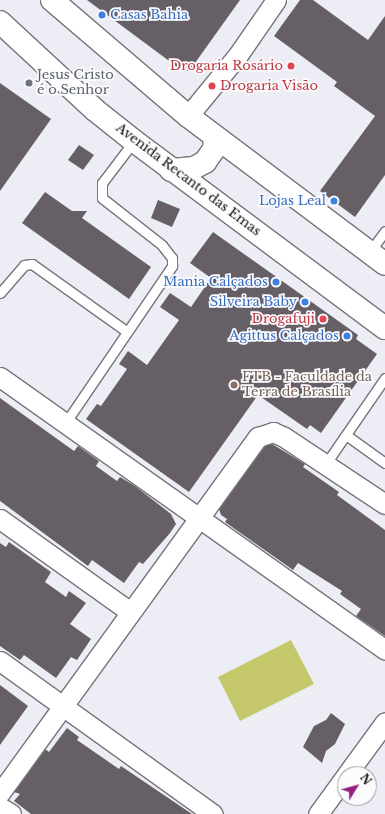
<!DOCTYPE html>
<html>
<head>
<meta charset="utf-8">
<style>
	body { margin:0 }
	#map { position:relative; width:385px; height:814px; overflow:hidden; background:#ededf5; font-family:"Libre Baskerville",serif }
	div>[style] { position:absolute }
	.green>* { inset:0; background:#c4c86b }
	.building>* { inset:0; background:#666066 }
	.roads { filter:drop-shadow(1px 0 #76757c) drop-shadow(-1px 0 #76757c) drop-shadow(0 1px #76757c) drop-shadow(0 -1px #76757c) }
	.lane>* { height:9px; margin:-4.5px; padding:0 4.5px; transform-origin:4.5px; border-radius:4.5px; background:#fff }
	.street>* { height:19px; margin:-9.5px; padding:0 9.5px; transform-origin:9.5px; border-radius:9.5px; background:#fff }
	.secondary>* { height:22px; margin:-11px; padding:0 11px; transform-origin:11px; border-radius:11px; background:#fff }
	.dots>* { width:11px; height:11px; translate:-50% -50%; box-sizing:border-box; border:2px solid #fbfbfe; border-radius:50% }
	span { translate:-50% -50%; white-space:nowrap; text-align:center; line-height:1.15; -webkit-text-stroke:3.5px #fbfbfe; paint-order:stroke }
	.shop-label { font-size:13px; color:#366cbe }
	.left { translate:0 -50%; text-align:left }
	.right { translate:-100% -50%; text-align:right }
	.health-label { font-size:13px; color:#be3a42 }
	.worship-label { font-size:13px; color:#5b616d }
	.street-label { font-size:13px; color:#0e0e11 }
	.education-label { font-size:13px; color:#785e54 }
	.north { position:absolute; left:337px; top:766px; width:40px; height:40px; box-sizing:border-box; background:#fbfbfe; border:1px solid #9c9c9f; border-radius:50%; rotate:53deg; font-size:11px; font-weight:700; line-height:16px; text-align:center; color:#0e0e11 }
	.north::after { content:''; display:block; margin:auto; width:14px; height:18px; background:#93207e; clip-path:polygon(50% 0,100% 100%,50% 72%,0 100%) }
</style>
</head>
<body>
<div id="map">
	<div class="green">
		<i style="clip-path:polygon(291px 640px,314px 684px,240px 721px,218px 677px)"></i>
	</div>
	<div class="building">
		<i style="clip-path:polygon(87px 0,240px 0,190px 70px,184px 72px)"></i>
		<i style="clip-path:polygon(300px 0,313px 0,368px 40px,385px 16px,385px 175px,355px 217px,320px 191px,375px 116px,334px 86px,337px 82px,274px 36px)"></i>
		<i style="clip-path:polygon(0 83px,51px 119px,0 191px)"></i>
		<i style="clip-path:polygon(79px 145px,94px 155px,83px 170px,68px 160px)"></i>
		<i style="clip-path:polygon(45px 192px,72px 211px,87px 211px,82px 218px,151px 267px,129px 299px,22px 223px)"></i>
		<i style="clip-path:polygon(158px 200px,180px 209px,172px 227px,151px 218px)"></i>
		<i style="clip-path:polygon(213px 232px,358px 335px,356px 339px,377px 354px,321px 433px,310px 425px,307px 429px,258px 395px,189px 492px,86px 419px,97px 404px,101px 406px,127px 369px,119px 364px,128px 351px,147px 365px,179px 320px,160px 307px,170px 293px,191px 307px,211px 278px,190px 263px)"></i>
		<i style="clip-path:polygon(0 398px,74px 451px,78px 446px,99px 461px,96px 466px,117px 481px,120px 477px,135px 486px,171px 514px,176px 524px,170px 533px,143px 564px,139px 562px,124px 583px,92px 560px,88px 566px,0 501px)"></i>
		<i style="clip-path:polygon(272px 444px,305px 464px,303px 467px,339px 492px,337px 495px,385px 530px,385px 636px,356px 616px,361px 609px,340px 594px,342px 591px,298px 563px,293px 570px,225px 522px,227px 519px,221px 515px,219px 509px,265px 446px)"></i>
		<i style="clip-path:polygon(9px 542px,51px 572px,45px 582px,66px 597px,69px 591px,86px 603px,70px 624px,91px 639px,77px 660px,71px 657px,56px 678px,24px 655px,20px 660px,0 646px,0 543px,6px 547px)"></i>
		<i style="clip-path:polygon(0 685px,28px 706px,0 745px)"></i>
		<i style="clip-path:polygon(331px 713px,345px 724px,335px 744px,326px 751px,322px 763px,303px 747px,314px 726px,326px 720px)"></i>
		<i style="clip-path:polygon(67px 728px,79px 737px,77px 740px,119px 769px,121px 766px,192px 814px,31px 814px,14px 801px,20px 794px,14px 792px,45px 749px,49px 752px)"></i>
	</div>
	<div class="roads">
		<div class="lane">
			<i style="left:369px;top:253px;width:27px;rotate:-54deg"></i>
			<i style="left:0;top:293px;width:37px;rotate:-49deg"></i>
			<i style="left:24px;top:265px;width:8px;rotate:-7deg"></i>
			<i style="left:32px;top:264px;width:115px;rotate:35.5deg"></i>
			<i style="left:66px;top:422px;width:189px;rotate:-55.8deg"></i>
			<i style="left:172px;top:266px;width:8px;rotate:-90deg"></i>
			<i style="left:172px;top:258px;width:16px;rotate:-128deg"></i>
			<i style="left:162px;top:245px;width:76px;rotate:-141.9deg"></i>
			<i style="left:102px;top:198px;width:15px;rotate:-90deg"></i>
			<i style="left:102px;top:183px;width:53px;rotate:-52.7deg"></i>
			<i style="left:346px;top:435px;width:48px;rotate:35.7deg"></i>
			<i style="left:327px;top:462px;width:102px;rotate:-55.4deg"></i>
		</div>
		<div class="street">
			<i style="left:188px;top:116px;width:79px;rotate:-50.7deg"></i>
			<i style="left:238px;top:55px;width:67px;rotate:-55.4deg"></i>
			<i style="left:0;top:377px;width:472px;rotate:35.3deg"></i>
			<i style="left:0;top:519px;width:158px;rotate:35.5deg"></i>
			<i style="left:0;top:661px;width:262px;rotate:35.7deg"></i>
			<i style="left:347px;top:774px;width:64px;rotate:-53.8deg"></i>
			<i style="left:0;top:793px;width:440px;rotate:-54.1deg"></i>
			<i style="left:258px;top:437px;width:16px;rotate:-18deg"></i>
			<i style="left:273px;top:432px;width:12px;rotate:24deg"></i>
			<i style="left:284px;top:437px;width:121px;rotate:33.6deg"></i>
			<i style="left:0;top:807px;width:13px;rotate:32deg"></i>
			<i style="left:318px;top:814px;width:46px;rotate:-53.9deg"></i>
		</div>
		<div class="secondary">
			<i style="left:52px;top:0;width:179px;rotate:40.5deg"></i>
			<i style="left:188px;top:116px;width:246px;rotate:36.9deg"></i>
			<i style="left:0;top:22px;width:129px;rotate:42.8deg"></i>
			<i style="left:95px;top:110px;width:50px;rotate:38.5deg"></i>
			<i style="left:134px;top:141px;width:313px;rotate:36.7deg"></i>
			<i style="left:171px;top:170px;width:23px;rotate:-5deg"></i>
			<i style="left:194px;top:168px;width:13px;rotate:-29deg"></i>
			<i style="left:205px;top:162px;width:16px;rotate:-55deg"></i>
			<i style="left:214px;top:149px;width:12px;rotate:-85deg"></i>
		</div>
	</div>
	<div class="dots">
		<i style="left:102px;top:15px;background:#3f7fe0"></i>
		<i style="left:291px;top:66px;background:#e0444e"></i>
		<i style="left:29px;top:83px;background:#6b7280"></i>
		<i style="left:212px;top:86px;background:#e0444e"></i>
		<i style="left:334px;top:201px;background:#3f7fe0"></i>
		<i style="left:276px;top:282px;background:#3f7fe0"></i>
		<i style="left:305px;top:302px;background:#3f7fe0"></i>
		<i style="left:323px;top:319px;background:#e0444e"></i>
		<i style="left:347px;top:336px;background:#3f7fe0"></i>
		<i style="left:234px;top:385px;background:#8d6e63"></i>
	</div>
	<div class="shop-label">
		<span class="left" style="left:110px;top:15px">Casas Bahia</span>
		<span class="right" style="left:326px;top:201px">Lojas Leal</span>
		<span class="right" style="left:268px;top:282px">Mania Calçados</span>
		<span class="right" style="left:297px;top:302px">Silveira Baby</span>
		<span class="right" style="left:339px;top:336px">Agittus Calçados</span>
	</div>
	<div class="health-label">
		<span class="right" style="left:283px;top:66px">Drogaria Rosário</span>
		<span class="left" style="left:220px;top:86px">Drogaria Visão</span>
		<span class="right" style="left:315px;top:319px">Drogafuji</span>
	</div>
	<div class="worship-label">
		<span class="left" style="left:37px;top:83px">Jesus Cristo<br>é o Senhor</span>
	</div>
	<div class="street-label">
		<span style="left:188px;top:180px;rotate:37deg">Avenida Recanto das Emas</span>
	</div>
	<div class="education-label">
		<span class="left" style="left:242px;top:385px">FTB - Faculdade da<br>Terra de Brasília</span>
	</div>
	<div class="north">N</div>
</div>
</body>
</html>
